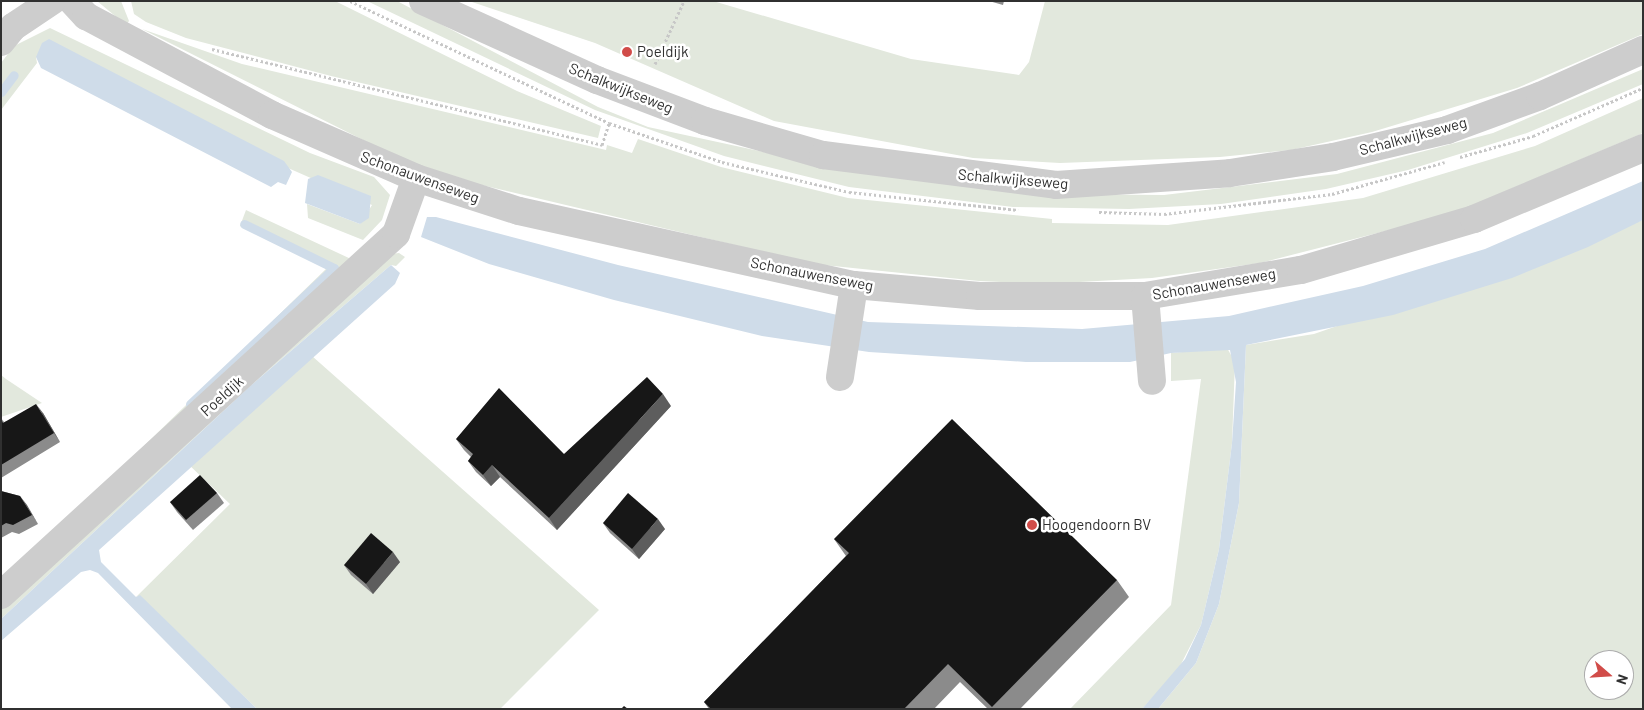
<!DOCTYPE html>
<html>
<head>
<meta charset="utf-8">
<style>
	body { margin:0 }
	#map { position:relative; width:1644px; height:710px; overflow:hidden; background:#fff; font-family:Barlow,sans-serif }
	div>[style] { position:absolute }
	.green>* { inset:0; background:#e2e8dd }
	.water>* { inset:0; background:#cfdce9 }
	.stream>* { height:9px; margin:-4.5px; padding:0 4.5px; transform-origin:4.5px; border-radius:4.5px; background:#cfdce9 }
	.path>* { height:3px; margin-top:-1.5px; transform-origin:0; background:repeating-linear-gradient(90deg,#c7c7c7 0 2.5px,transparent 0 5px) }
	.minor>* { height:28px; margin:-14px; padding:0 14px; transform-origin:14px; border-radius:14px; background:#cdcdcd }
	.wall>* { inset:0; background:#8b8b8b }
	.shaded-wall>* { inset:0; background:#5d5d5d }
	.building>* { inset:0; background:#171717 }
	.dots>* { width:14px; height:14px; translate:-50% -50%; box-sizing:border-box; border:2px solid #fff; border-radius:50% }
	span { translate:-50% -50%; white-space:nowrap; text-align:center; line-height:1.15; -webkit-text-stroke:5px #fff; paint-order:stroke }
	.poi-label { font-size:15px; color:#303030 }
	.left { translate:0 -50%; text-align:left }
	.street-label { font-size:15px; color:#303030 }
	.frame { position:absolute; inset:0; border:2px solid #303030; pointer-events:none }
	.north { position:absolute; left:1584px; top:650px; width:50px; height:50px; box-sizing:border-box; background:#fff; border:1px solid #acacac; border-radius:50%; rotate:109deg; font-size:14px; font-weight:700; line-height:20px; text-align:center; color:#303030 }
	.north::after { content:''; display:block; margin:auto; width:18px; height:22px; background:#d14c49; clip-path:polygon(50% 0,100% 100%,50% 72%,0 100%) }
</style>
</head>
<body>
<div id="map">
	<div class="green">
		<i style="clip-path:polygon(97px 1px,121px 1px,129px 21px,126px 25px)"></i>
		<i style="clip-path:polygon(131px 1px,335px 1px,517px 91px,601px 126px,598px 138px,331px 76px,186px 38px,146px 22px,134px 14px)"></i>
		<i style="clip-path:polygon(367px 1px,397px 1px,598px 107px,648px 127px,856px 172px,1027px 194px,1164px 195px,1337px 174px,1493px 133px,1643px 69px,1643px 84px,1527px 133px,1408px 170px,1326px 189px,1221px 204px,1129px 209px,1013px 207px,849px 187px,724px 156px,595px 110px)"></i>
		<i style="clip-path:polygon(469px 1px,713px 1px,911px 59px,1019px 75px,1029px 62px,1045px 1px,1643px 1px,1643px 34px,1517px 88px,1372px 132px,1291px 150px,1220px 157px,1060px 163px,973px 158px,774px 121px,595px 43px)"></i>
		<i style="clip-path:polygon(50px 28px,310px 153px,374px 177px,390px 195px,382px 220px,363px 240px,308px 218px,307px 204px,360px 224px,372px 205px,36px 57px,37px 63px,1px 110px,1px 63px,14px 46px)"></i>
		<i style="clip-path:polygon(142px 29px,242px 64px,606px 150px,607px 145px,632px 153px,638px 139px,721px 167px,848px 198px,1052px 219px,1052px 223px,1168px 225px,1363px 198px,1535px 146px,1643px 98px,1643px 133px,1452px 214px,1260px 263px,1152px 278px,1043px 284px,979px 281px,814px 264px,427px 172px)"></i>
		<i style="clip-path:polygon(246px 210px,351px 259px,111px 478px,328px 267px,240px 226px)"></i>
		<i style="clip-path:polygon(evenodd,1643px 220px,1643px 709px,1158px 709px,1196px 663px,1219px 604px,1239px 503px,1246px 345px,1314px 334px,1643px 220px,1594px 660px,1624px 660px,1624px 690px,1594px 690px,1594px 660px)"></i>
		<i style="clip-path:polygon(399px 253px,405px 257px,396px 266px,391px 265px,249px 387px,1px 619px,1px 602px,391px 254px)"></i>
		<i style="clip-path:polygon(1227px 348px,1235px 362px,1232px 443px,1219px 549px,1201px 625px,1178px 670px,1142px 709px,1070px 709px,1171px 605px,1201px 379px,1171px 381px,1171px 353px)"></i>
		<i style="clip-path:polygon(312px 356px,599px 610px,500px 709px,257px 709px,140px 596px,136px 597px,230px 504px,186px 462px)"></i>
		<i style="clip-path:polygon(1px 375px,6px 379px,42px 403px,1px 417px)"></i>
	</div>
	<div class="water">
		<i style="clip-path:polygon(49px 39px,284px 161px,292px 172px,286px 185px,278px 182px,271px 187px,41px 68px,36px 57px,42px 43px)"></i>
		<i style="clip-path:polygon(318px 175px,371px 196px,369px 218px,360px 224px,305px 203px,308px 179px)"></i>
		<i style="clip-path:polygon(1643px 181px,1643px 220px,1588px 247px,1512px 278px,1393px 315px,1246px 345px,1239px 503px,1219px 604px,1196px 663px,1158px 709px,1142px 709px,1185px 659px,1201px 625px,1219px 549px,1232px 443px,1236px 382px,1230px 350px,1171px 353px,1130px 362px,1026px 362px,869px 352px,762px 336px,614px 300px,489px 264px,421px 237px,427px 217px,436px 217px,618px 265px,868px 322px,1082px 329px,1229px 316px,1363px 286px,1485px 249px)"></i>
		<i style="clip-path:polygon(391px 265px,400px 273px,395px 284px,99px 550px,101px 562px,136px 597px,140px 595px,257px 709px,232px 709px,98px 573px,90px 570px,81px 572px,1px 641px,1px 619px,249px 387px)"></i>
	</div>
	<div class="stream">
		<i style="left:1px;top:92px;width:21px;rotate:-53deg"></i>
		<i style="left:190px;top:404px;width:198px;rotate:-43.4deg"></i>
		<i style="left:334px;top:268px;width:100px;rotate:-153.9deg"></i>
	</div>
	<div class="path">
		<i style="left:350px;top:1px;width:286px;rotate:25.2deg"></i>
		<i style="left:609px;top:123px;width:120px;rotate:19deg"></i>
		<i style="left:722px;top:162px;width:130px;rotate:13.3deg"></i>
		<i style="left:849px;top:192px;width:170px;rotate:6.1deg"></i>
		<i style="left:212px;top:49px;width:402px;rotate:13.8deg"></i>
		<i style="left:602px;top:145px;width:23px;rotate:-72deg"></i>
		<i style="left:655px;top:64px;width:69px;rotate:-65.3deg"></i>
		<i style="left:1460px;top:157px;width:76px;rotate:-16deg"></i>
		<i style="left:1533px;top:136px;width:120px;rotate:-23.6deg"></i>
		<i style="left:1099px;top:212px;width:65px;rotate:1.8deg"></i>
		<i style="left:1164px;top:214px;width:169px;rotate:-6.8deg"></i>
		<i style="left:1332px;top:194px;width:117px;rotate:-15.8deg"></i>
	</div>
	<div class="minor">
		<i style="left:72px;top:1px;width:21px;rotate:47deg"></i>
		<i style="left:86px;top:16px;width:211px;rotate:28deg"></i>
		<i style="left:272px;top:115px;width:157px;rotate:23.6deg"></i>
		<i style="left:416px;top:178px;width:108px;rotate:17.8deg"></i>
		<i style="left:519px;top:211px;width:343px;rotate:12.5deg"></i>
		<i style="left:854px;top:285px;width:126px;rotate:5deg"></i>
		<i style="left:980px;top:296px;width:165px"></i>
		<i style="left:1145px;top:296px;width:158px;rotate:-9.5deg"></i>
		<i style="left:1301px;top:270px;width:180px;rotate:-16.4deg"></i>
		<i style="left:1474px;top:219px;width:183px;rotate:-22.8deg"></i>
		<i style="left:423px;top:1px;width:191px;rotate:24.4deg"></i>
		<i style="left:597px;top:80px;width:116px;rotate:20.8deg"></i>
		<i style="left:705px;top:121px;width:123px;rotate:16.1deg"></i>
		<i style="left:823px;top:155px;width:235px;rotate:7.3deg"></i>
		<i style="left:1056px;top:185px;width:174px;rotate:-3.9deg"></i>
		<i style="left:1230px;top:173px;width:104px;rotate:-8.8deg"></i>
		<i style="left:1333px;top:157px;width:117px;rotate:-13.3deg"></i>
		<i style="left:1447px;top:130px;width:99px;rotate:-20.1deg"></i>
		<i style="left:1540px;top:96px;width:113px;rotate:-24.1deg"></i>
		<i style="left:1px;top:42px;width:19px;rotate:-51deg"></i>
		<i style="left:13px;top:27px;width:47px;rotate:-33.7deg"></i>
		<i style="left:1145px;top:296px;width:85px;rotate:85.3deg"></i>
		<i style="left:840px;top:377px;width:93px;rotate:-81.3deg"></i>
		<i style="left:1px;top:595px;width:535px;rotate:-42.42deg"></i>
		<i style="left:396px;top:234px;width:59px;rotate:-70.3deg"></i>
	</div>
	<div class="wall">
		<i style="clip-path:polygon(989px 1px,1004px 1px,1003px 5px)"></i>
		<i style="clip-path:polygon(671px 406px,557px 530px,500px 477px,491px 486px,476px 472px,468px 461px,471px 457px,464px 450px,456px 439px,564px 454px)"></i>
		<i style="clip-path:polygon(43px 413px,60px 442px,1px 478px,1px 418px,4px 422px)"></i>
		<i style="clip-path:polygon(1px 491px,20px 496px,38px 524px,19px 534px,12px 532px,1px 538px)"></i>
		<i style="clip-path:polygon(217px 493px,224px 503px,193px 530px,177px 512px,170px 502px)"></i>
		<i style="clip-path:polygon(603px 523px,665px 529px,639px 559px,610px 533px)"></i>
		<i style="clip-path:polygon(834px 539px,1117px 580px,1129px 597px,1020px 709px,988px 709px,960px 682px,934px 709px,709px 709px,704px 702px,846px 556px)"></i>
		<i style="clip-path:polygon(400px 562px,373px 594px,351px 575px,344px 565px)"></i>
	</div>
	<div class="shaded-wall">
		<i style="clip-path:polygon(663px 394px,671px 406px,557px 530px,549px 518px)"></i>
		<i style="clip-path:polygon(36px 404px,43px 413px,60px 442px,54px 433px)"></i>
		<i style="clip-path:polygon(492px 465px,500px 477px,491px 486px,483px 475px)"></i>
		<i style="clip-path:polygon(20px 496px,27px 505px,38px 524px,32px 515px)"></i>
		<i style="clip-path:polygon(658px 519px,665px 529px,639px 559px,632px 549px)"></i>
		<i style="clip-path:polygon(393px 552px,400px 562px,373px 594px,366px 584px)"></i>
	</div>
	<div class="building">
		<i style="clip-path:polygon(647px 377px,663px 394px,549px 518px,492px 465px,483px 475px,468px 461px,473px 454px,456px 439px,499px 388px,564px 454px)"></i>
		<i style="clip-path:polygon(36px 404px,54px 433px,1px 465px,1px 419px,3px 423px)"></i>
		<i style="clip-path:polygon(952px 419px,1117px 580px,992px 707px,948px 664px,904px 709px,711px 709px,704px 702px,849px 553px,834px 539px)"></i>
		<i style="clip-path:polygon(200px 475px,217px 493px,186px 520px,170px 502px)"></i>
		<i style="clip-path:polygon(1px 491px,20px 496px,32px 515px,13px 525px,6px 523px,1px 526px)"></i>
		<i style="clip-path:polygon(628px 493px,658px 519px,632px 549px,603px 523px)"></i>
		<i style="clip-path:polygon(371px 533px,393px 552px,366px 584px,344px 565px)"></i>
		<i style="clip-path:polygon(624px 706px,628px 709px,621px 709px)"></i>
	</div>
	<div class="dots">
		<i style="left:627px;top:52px;background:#d14c49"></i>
		<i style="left:1032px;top:525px;background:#d14c49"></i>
	</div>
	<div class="poi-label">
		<span class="left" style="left:637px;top:52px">Poeldijk</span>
		<span class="left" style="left:1042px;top:525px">Hoogendoorn BV</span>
	</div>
	<div class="street-label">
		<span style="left:621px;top:88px;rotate:22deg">Schalkwijkseweg</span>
		<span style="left:1413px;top:136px;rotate:-15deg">Schalkwijkseweg</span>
		<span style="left:420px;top:177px;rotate:20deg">Schonauwenseweg</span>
		<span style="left:1013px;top:179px;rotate:5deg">Schalkwijkseweg</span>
		<span style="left:812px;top:274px;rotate:11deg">Schonauwenseweg</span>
		<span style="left:1214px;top:284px;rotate:-10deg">Schonauwenseweg</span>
		<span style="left:222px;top:396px;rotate:-42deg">Poeldijk</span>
	</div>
	<div class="frame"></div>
	<div class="north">N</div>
</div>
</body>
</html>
